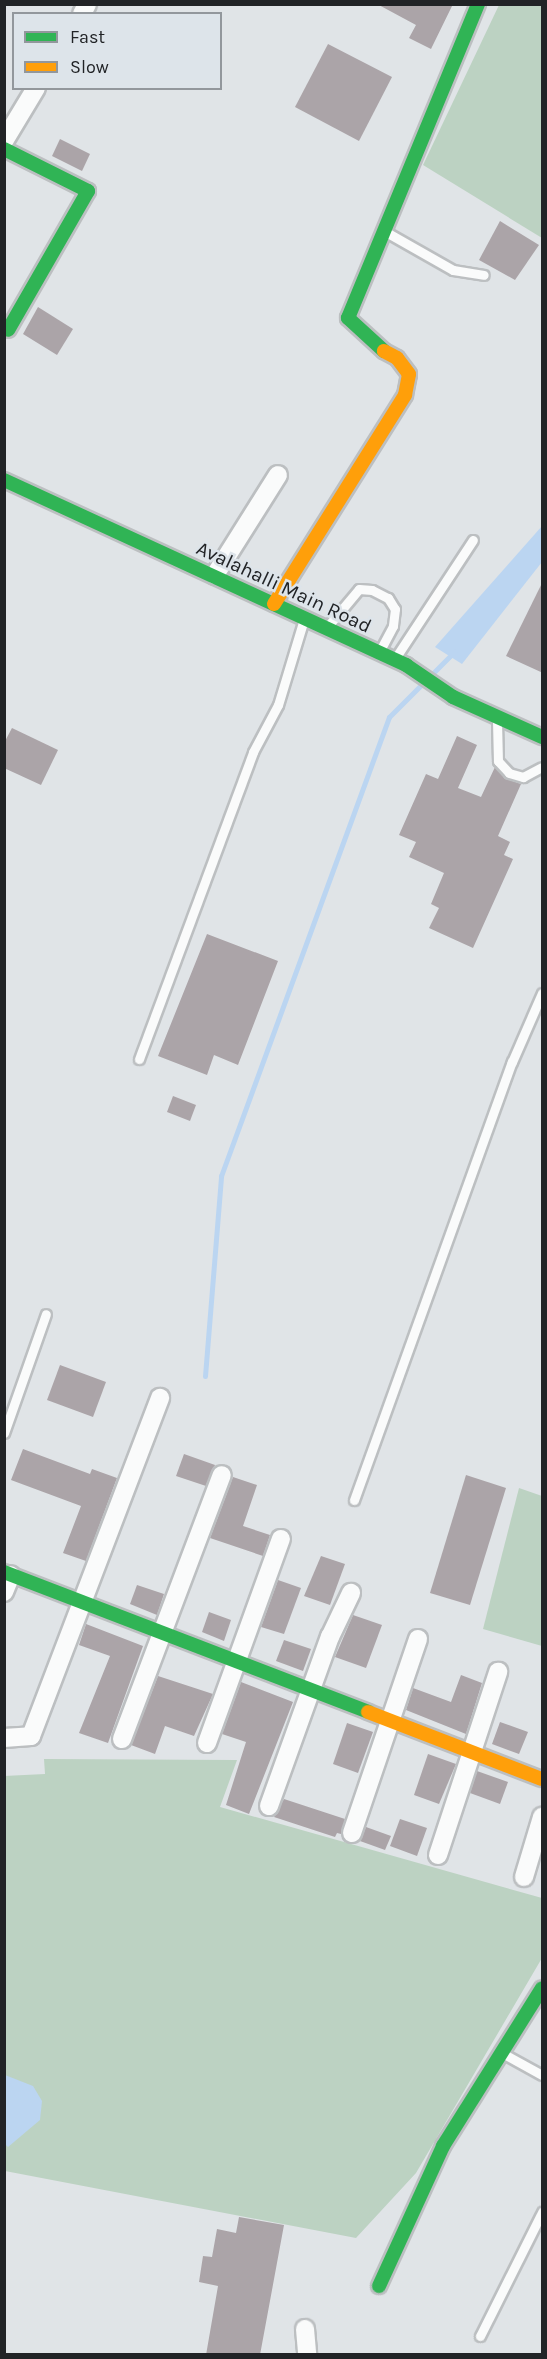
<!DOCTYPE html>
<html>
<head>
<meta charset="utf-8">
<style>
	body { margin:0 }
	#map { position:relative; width:547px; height:2359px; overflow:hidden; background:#e0e4e7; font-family:Karla,sans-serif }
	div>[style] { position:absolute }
	.green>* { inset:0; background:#bcd2c2 }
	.water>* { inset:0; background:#bbd5f1 }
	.stream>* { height:5px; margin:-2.5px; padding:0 2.5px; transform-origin:2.5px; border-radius:2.5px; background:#bbd5f1 }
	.building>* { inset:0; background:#aba4a8 }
	.roads { filter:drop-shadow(2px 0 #bcbfc1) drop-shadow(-2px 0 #bcbfc1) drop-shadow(0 2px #bcbfc1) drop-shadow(0 -2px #bcbfc1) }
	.lane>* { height:9px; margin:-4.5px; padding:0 4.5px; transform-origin:4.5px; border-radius:4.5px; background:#fafbfb }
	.street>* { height:18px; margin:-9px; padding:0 9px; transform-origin:9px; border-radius:9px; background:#fafbfb }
	.fast>* { height:14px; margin:-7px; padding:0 7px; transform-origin:7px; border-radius:7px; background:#30b455 }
	.slow>* { height:14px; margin:-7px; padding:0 7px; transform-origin:7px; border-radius:7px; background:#ff9f0a }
	span { translate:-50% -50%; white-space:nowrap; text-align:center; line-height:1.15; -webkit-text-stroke:5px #dde4ea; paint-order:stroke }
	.street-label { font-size:20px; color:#212326 }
	.frame { position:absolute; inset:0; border:6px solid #212326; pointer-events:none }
	.legend { position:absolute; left:12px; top:12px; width:210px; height:78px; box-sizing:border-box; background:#dde4ea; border:2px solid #92979c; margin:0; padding:8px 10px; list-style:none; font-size:18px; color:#212326 }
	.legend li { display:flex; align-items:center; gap:12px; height:30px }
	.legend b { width:30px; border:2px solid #92979c }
</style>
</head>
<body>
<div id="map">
	<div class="green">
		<i style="clip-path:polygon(499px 5px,542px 5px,542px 238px,423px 165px)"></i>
		<i style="clip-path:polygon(519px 1488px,542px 1496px,542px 1646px,483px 1629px)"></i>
		<i style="clip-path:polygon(44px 1759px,237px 1760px,220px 1807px,542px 1898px,542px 1958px,416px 2173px,356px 2238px,5px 2171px,4px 1776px,45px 1774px)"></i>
	</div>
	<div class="water">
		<i style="clip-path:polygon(542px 526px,542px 562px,462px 664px,435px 647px)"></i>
		<i style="clip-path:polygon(5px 2075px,33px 2086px,42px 2101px,40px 2120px,8px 2147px,5px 2144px)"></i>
	</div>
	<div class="stream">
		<i style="left:433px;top:673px;width:30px;rotate:-45deg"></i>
		<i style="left:205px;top:1376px;width:201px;rotate:-85.4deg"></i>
		<i style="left:221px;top:1176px;width:489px;rotate:-69.9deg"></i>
		<i style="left:389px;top:717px;width:47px;rotate:-45deg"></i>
	</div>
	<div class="building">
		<i style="clip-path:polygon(377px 4px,453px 4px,431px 49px,409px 38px,416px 25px)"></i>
		<i style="clip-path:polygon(328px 44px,392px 77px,359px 141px,295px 107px)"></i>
		<i style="clip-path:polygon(60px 139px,90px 154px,82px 171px,52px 156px)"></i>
		<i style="clip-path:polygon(500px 221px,539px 245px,515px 280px,479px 260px)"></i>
		<i style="clip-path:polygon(38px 307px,73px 329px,57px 355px,23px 334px)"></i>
		<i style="clip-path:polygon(543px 581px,543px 673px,506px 656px)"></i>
		<i style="clip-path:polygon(12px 728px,58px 750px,41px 785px,4px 768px,4px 743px)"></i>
		<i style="clip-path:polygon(457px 736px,477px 745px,458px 788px,481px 797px,495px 767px,507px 779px,521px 784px,498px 836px,510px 842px,504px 855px,513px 859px,473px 948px,429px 928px,439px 908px,431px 904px,444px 873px,409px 857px,416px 842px,399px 835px,426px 774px,438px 779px)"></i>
		<i style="clip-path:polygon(207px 934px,278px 961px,238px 1065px,214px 1055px,207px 1075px,158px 1056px)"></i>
		<i style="clip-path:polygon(173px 1096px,196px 1105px,190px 1121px,167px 1112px)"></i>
		<i style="clip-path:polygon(60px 1365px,106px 1382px,93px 1417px,47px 1400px)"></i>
		<i style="clip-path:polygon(23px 1449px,90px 1474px,92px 1469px,117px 1478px,86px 1561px,63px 1553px,81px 1506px,11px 1480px)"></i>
		<i style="clip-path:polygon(184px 1454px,215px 1465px,206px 1486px,176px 1476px)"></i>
		<i style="clip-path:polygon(466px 1475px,506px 1488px,470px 1605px,430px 1593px)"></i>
		<i style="clip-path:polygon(233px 1477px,257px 1485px,243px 1526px,270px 1535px,263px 1556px,210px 1538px)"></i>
		<i style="clip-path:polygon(321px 1556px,345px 1564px,330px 1605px,304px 1596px)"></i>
		<i style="clip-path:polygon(278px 1580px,301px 1588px,284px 1634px,261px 1627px)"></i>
		<i style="clip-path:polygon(137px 1585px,164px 1594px,157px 1615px,130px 1604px)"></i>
		<i style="clip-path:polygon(209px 1612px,231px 1620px,224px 1641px,202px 1632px)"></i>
		<i style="clip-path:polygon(353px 1615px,382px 1625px,366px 1668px,335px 1657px)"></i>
		<i style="clip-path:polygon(86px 1624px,143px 1646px,108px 1743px,79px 1733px,110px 1656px,79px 1645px)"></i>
		<i style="clip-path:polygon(284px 1640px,311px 1649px,303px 1671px,276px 1661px)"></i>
		<i style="clip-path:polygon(461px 1675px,482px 1683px,466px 1734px,406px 1710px,413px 1688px,451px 1702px)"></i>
		<i style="clip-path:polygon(158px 1676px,213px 1694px,194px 1736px,165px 1726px,155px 1754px,131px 1745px)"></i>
		<i style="clip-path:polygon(241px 1682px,293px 1702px,249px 1814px,226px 1805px,246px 1742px,222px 1734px)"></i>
		<i style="clip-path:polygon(500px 1722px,528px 1732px,519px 1754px,492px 1744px)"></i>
		<i style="clip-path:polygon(347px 1723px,373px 1732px,358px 1773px,333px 1764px)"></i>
		<i style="clip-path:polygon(428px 1754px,456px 1764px,439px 1804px,414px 1795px)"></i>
		<i style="clip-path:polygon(477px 1771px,508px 1782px,500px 1804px,470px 1793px)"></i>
		<i style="clip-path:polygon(284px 1799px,345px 1819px,341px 1834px,337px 1833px,335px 1837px,274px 1817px)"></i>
		<i style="clip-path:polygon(400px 1819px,427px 1828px,417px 1856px,390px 1846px)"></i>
		<i style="clip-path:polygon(366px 1827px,391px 1836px,385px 1850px,360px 1841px)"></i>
		<i style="clip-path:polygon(239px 2217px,284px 2225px,260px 2355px,206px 2355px,218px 2286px,199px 2282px,203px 2256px,212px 2257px,217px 2229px,236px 2233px)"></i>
	</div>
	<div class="roads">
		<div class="lane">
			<i style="left:386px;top:232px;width:77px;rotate:29.6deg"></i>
			<i style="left:453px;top:270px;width:31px;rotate:9deg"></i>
			<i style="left:328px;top:626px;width:48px;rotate:-50deg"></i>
			<i style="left:359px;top:589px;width:13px;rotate:4deg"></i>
			<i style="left:372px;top:590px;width:18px;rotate:27deg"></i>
			<i style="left:388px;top:598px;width:13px;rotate:58deg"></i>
			<i style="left:395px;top:609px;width:17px;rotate:97deg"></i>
			<i style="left:393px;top:626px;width:27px;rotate:118deg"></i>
			<i style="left:396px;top:657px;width:140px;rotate:-56.7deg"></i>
			<i style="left:497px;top:721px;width:40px;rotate:88.6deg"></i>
			<i style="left:498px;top:761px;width:16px;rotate:47deg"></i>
			<i style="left:509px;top:773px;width:15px;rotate:16deg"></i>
			<i style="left:523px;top:777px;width:21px;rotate:-28deg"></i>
			<i style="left:139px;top:1059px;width:327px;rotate:-69.6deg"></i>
			<i style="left:253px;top:752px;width:53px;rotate:-62deg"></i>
			<i style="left:278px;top:705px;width:90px;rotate:-73.2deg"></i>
			<i style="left:4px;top:1433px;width:126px;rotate:-70.6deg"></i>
			<i style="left:354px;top:1500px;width:466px;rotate:-70.2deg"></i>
			<i style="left:512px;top:1062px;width:75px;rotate:-66.5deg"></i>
			<i style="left:504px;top:2054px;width:43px;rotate:28.9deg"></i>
			<i style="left:480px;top:2336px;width:139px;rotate:-63.4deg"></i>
		</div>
		<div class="street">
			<i style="left:82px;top:14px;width:11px;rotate:-63deg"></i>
			<i style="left:4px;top:141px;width:62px;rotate:-58.9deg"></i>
			<i style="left:215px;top:575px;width:118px;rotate:-57.8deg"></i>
			<i style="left:4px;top:1592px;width:18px;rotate:-68deg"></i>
			<i style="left:4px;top:1738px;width:27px;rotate:-4deg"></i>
			<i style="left:31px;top:1736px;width:362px;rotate:-69.1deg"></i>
			<i style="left:122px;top:1739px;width:282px;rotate:-69.3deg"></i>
			<i style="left:207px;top:1743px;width:217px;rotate:-70.1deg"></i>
			<i style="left:269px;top:1806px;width:180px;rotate:-70.2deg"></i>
			<i style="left:330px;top:1637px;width:49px;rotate:-64.5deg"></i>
			<i style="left:352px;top:1833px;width:205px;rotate:-71.2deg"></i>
			<i style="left:438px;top:1855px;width:193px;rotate:-71.8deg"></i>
			<i style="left:524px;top:1877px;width:63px;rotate:-73.3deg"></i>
			<i style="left:305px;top:2329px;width:25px;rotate:85deg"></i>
		</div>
		<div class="fast">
			<i style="left:4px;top:149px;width:94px;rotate:26.6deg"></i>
			<i style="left:88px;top:191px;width:160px;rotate:119.9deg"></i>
			<i style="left:384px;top:351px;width:49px;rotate:-137.5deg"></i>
			<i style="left:348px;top:318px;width:340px;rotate:-67.5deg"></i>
			<i style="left:4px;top:480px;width:443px;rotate:24.7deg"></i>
			<i style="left:406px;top:665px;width:57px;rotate:34.2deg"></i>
			<i style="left:453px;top:697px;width:98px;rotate:24.2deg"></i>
			<i style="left:4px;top:1572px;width:390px;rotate:21deg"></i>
			<i style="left:379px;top:2286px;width:154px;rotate:-65.4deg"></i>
			<i style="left:443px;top:2146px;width:186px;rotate:-57.9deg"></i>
		</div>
		<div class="slow">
			<i style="left:274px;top:604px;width:247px;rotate:-57.9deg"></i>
			<i style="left:405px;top:395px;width:21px;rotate:-79deg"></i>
			<i style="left:409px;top:374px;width:20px;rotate:-127deg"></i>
			<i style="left:397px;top:358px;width:15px;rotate:-152deg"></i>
			<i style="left:368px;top:1712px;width:186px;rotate:21.1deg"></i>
		</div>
	</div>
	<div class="street-label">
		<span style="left:284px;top:587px;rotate:25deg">Avalahalli Main Road</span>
	</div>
	<div class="frame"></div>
	<ul class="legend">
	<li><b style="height:8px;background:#30b455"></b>Fast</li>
	<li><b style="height:8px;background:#ff9f0a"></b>Slow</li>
	</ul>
</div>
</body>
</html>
